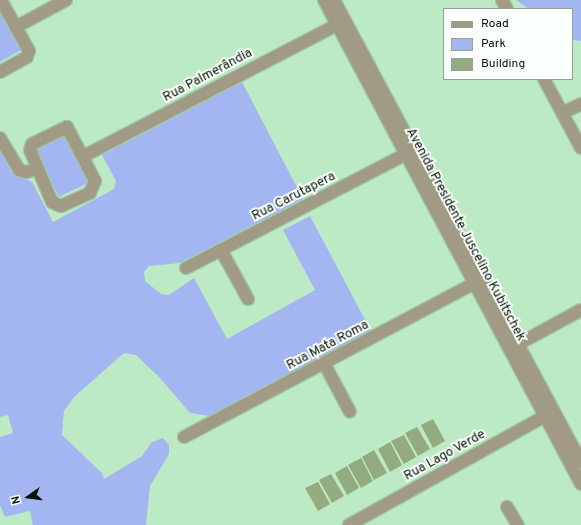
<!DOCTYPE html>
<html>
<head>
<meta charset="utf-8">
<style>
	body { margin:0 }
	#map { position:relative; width:581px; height:525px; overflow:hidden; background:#bceac5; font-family:Overpass,sans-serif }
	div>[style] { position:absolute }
	.green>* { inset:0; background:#a4b6f2 }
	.building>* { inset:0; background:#93ab7e }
	.roads { filter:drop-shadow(1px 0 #9ec7a6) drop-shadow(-1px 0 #9ec7a6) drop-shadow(0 1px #9ec7a6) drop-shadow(0 -1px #9ec7a6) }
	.minor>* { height:12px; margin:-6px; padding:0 6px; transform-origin:6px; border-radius:6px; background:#a19a85 }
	span { translate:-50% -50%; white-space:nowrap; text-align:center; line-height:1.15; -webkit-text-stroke:4px #fafffb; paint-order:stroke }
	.street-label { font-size:13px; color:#021005 }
	.legend { position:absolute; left:443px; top:8px; width:130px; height:72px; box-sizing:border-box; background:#fafffb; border:1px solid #979f99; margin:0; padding:5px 7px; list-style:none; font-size:12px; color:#021005 }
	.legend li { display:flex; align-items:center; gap:8px; height:20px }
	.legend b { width:20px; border:1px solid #979f99 }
	.north { position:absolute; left:8px; top:477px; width:40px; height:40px; -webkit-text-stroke:3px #fafffb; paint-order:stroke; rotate:256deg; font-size:11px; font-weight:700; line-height:16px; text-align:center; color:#021005 }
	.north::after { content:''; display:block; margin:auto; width:14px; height:18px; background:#021005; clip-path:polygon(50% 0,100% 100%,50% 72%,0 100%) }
</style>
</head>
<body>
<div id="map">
	<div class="green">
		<i style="clip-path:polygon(516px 0,581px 0,581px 41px,572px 40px,572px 9px,529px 9px)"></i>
		<i style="clip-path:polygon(0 11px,21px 50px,0 62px)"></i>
		<i style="clip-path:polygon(242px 82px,303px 199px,180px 263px,149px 266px,144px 272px,145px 281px,161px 294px,169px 295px,194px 278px,227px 339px,315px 290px,283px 230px,310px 216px,371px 331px,209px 416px,190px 413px,160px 378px,136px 355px,124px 353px,74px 397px,64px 411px,62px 435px,102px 473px,104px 479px,142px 456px,152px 442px,163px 438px,169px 445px,169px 454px,150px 486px,146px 525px,33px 525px,30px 511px,5px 517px,0 505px,0 437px,13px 433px,8px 415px,0 417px,0 149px,11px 171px,32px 182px,53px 222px,114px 189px,116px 181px,102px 155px)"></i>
		<i style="clip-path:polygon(66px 134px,90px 182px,59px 197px,35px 151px)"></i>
	</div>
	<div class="building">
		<i style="clip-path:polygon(433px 419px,445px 441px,433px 448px,421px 425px)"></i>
		<i style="clip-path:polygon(417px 427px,430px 449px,418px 456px,405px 433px)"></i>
		<i style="clip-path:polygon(404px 435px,416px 457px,404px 464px,391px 441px)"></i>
		<i style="clip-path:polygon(390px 442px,402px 465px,390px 472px,378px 449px)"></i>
		<i style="clip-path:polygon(374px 450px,387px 473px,374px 480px,362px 457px)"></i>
		<i style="clip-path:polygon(361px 458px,373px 481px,361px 488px,348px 465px)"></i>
		<i style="clip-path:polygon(347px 466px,359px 488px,347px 495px,335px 473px)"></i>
		<i style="clip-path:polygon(331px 474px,344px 496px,332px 503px,319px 480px)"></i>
		<i style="clip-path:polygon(318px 482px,330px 504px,318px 511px,305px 488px)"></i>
	</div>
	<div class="roads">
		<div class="minor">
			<i style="left:324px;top:0;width:548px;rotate:62.03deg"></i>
			<i style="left:334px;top:0;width:524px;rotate:61.87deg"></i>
			<i style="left:502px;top:0;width:10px;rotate:61deg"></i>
			<i style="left:16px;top:27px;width:57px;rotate:-28.4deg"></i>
			<i style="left:0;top:72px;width:31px;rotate:-29deg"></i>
			<i style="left:27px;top:57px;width:6px;rotate:-72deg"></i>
			<i style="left:29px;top:51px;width:58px;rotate:-118.8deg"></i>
			<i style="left:544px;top:79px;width:78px;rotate:61.8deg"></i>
			<i style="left:562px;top:113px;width:21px;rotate:-25deg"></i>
			<i style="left:67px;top:127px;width:61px;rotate:62.6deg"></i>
			<i style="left:95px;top:181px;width:13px;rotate:113deg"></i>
			<i style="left:90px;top:193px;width:32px;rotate:156deg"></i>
			<i style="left:61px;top:206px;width:10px;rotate:-156deg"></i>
			<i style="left:52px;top:202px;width:56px;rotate:-112.9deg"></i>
			<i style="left:30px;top:150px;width:6px;rotate:-72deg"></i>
			<i style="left:32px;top:144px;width:39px;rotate:-26deg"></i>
			<i style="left:0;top:138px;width:37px;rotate:59deg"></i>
			<i style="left:19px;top:170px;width:7px;rotate:16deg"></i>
			<i style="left:26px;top:172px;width:11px;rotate:-15deg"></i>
			<i style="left:84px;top:156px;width:293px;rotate:-27.4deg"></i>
			<i style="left:221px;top:250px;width:56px;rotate:61.1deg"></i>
			<i style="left:186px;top:268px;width:254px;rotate:-27.4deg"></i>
			<i style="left:513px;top:347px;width:77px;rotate:-28.6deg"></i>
			<i style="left:324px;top:363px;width:55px;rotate:62deg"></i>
			<i style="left:184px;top:437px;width:336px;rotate:-27.9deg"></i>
			<i style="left:507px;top:507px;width:21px;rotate:59deg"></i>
			<i style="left:349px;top:525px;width:232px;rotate:-29.1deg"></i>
		</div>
	</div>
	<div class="street-label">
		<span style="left:208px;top:76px;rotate:-28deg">Rua Palmerândia</span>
		<span style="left:294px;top:197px;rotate:-27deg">Rua Carutapera</span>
		<span style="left:465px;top:235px;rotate:62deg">Avenida Presidente Juscelino Kubitschek</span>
		<span style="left:328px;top:346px;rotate:-28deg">Rua Mata Roma</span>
		<span style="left:445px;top:456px;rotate:-29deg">Rua Lago Verde</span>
	</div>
	<ul class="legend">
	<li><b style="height:5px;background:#a19a85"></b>Road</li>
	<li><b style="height:11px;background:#a4b6f2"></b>Park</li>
	<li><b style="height:11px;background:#93ab7e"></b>Building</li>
	</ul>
	<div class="north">N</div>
</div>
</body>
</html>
